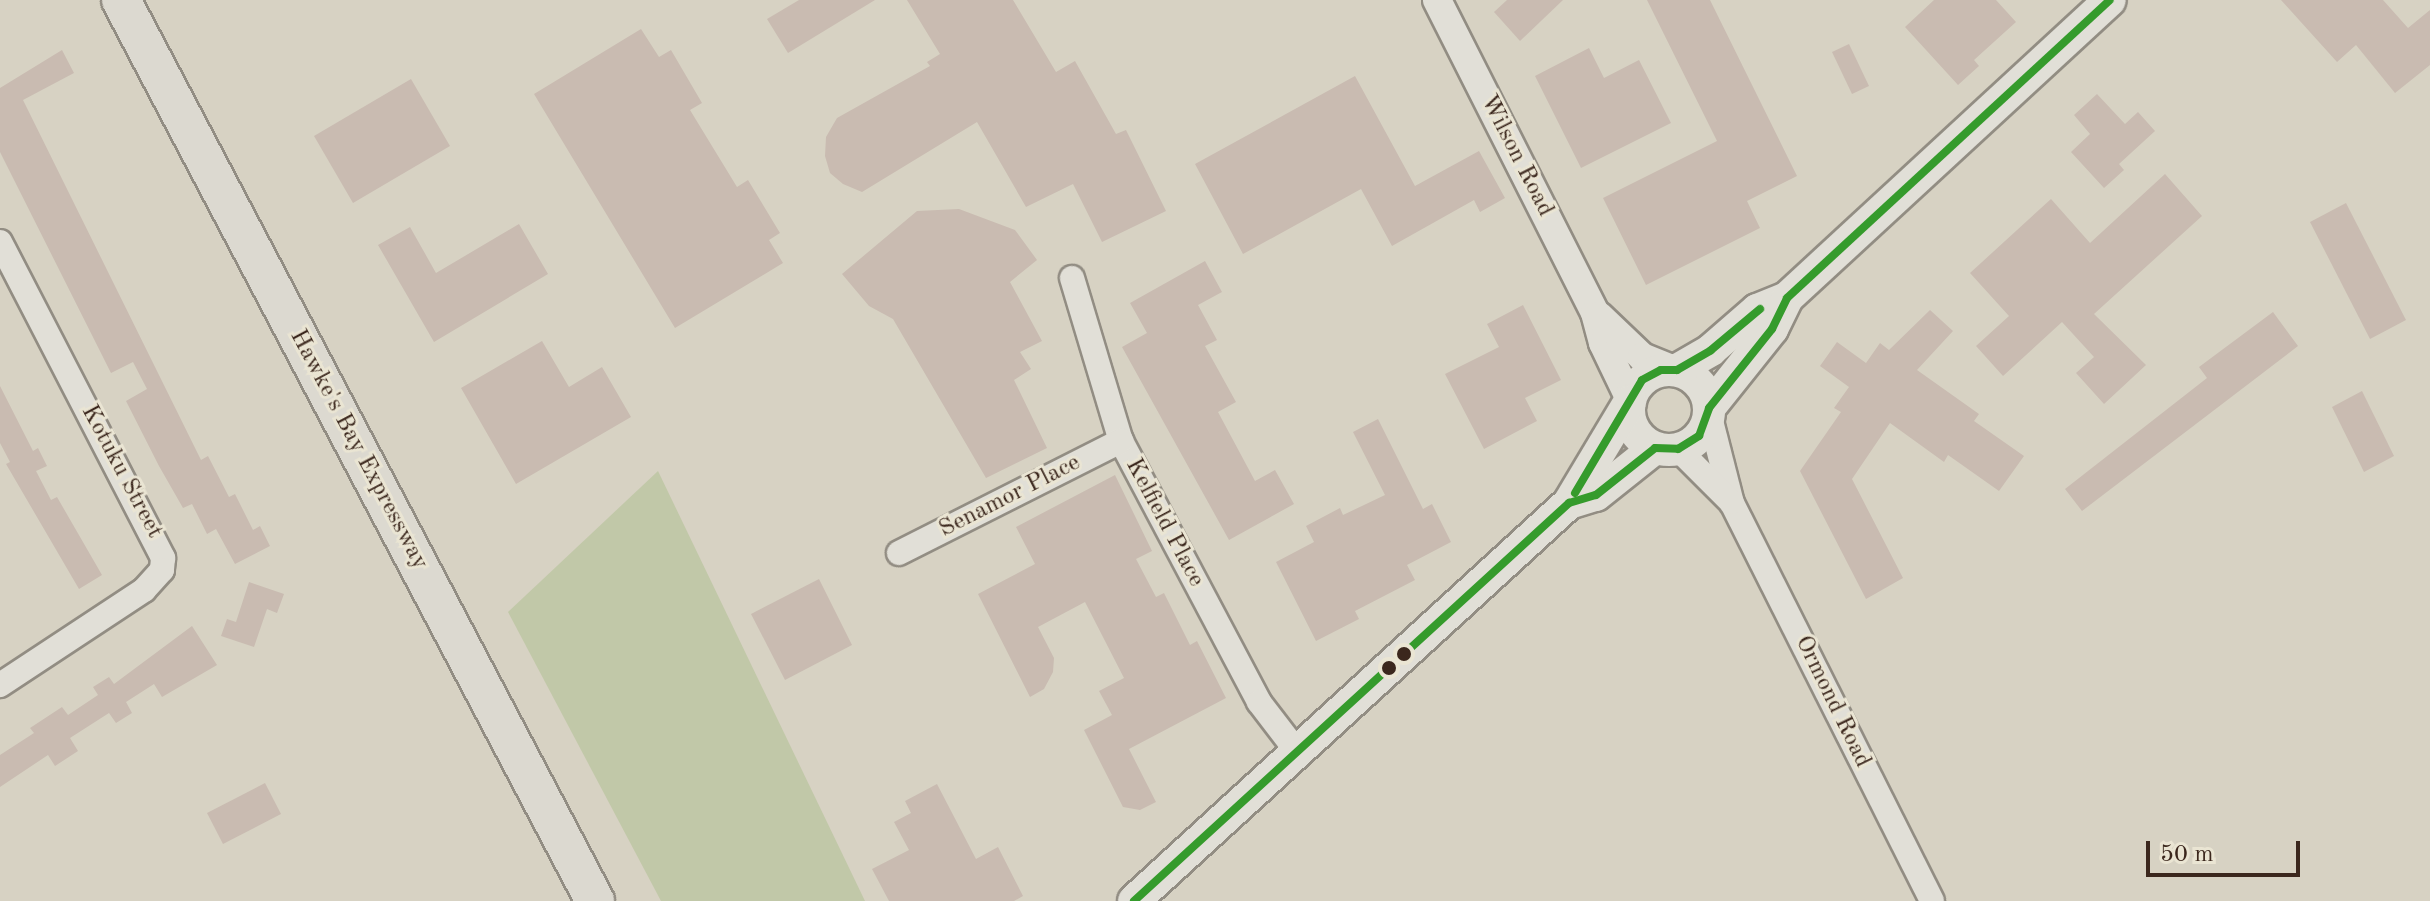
<!DOCTYPE html>
<html>
<head>
<meta charset="utf-8">
<style>
	body { margin:0 }
	#map { position:relative; width:2430px; height:901px; overflow:hidden; background:#d7d2c3; font-family:"Old Standard TT",serif }
	div>[style] { position:absolute }
	.green>* { inset:0; background:#c1c8a8 }
	.building>* { inset:0; background:#c9bbb1 }
	.roads { filter:drop-shadow(2px 0 #928d83) drop-shadow(-2px 0 #928d83) drop-shadow(0 2px #928d83) drop-shadow(0 -2px #928d83) }
	.minor>* { height:24px; margin:-12px; padding:0 12px; transform-origin:12px; border-radius:12px; background:#e1dfd7 }
	.tertiary>* { height:28px; margin:-14px; padding:0 14px; transform-origin:14px; border-radius:14px; background:#e1dfd7 }
	.secondary>* { height:32px; margin:-16px; padding:0 16px; transform-origin:16px; border-radius:16px; background:#e1dfd7 }
	.secondary>.ring { margin:-16px; padding:0; box-sizing:content-box; background:none; border:32px solid #e1dfd7; border-radius:50% }
	.trunk>* { height:38px; margin:-19px; padding:0 19px; transform-origin:19px; border-radius:19px; background:#dcd9d0 }
	.bus-1>* { height:8px; margin:-4px; padding:0 4px; transform-origin:4px; border-radius:4px; background:#359b2c }
	.dots>* { width:22px; height:22px; translate:-50% -50%; box-sizing:border-box; border:4px solid #eae5d3; border-radius:50% }
	span { translate:-50% -50%; white-space:nowrap; text-align:center; line-height:1.15; -webkit-text-stroke:6px #eae5d3; paint-order:stroke }
	.street-label { font-size:24px; color:#3b271d }
	.scale { position:absolute; left:2146px; top:841px; width:154px; height:36px; box-sizing:border-box; border:4px solid #3b271d; border-top:0; padding-left:10px; font-size:24px; line-height:28px; white-space:nowrap; color:#3b271d; -webkit-text-stroke:6px #eae5d3; paint-order:stroke }
</style>
</head>
<body>
<div id="map">
	<div class="green">
		<i style="clip-path:polygon(658px 471px,865px 901px,661px 901px,508px 612px)"></i>
	</div>
	<div class="building">
		<i style="clip-path:polygon(799px 0,875px 0,788px 53px,767px 19px)"></i>
		<i style="clip-path:polygon(907px 0,1013px 0,1056px 72px,1075px 61px,1116px 134px,1126px 130px,1166px 211px,1102px 242px,1073px 184px,1026px 207px,977px 122px,862px 192px,843px 184px,830px 173px,825px 156px,826px 137px,837px 118px,930px 66px,927px 62px,940px 54px)"></i>
		<i style="clip-path:polygon(1507px 0,1563px 0,1520px 41px,1494px 12px)"></i>
		<i style="clip-path:polygon(1647px 0,1710px 0,1797px 176px,1747px 201px,1760px 228px,1646px 285px,1603px 198px,1717px 141px)"></i>
		<i style="clip-path:polygon(1934px 0,1996px 0,2016px 22px,1974px 60px,1979px 66px,1958px 85px,1905px 27px)"></i>
		<i style="clip-path:polygon(2281px 0,2383px 0,2408px 28px,2430px 10px,2430px 65px,2395px 93px,2356px 45px,2337px 62px)"></i>
		<i style="clip-path:polygon(641px 29px,659px 57px,671px 50px,702px 103px,690px 110px,737px 187px,748px 180px,780px 233px,769px 240px,783px 263px,675px 328px,534px 94px)"></i>
		<i style="clip-path:polygon(1849px 44px,1869px 86px,1852px 94px,1832px 52px)"></i>
		<i style="clip-path:polygon(1589px 48px,1604px 78px,1639px 60px,1671px 123px,1581px 168px,1535px 76px)"></i>
		<i style="clip-path:polygon(62px 50px,74px 73px,23px 100px,201px 460px,208px 456px,229px 497px,235px 494px,253px 530px,260px 526px,270px 546px,235px 564px,216px 529px,207px 534px,192px 504px,183px 508px,159px 466px,126px 401px,147px 389px,133px 362px,111px 373px,0 152px,0 88px)"></i>
		<i style="clip-path:polygon(1355px 76px,1415px 186px,1479px 151px,1505px 198px,1480px 212px,1474px 200px,1392px 246px,1361px 189px,1243px 254px,1195px 164px)"></i>
		<i style="clip-path:polygon(411px 79px,450px 146px,353px 203px,314px 136px)"></i>
		<i style="clip-path:polygon(2097px 94px,2125px 124px,2138px 112px,2155px 131px,2119px 164px,2124px 170px,2104px 188px,2071px 152px,2090px 134px,2074px 115px)"></i>
		<i style="clip-path:polygon(2165px 174px,2202px 216px,2094px 314px,2146px 365px,2104px 404px,2076px 373px,2094px 357px,2062px 322px,2003px 376px,1976px 346px,2009px 316px,1970px 273px,2051px 199px,2090px 243px)"></i>
		<i style="clip-path:polygon(2346px 203px,2406px 320px,2370px 339px,2310px 222px)"></i>
		<i style="clip-path:polygon(959px 209px,1015px 230px,1037px 260px,1010px 282px,1042px 341px,1020px 352px,1031px 369px,1014px 380px,1047px 448px,986px 478px,893px 319px,869px 306px,842px 274px,917px 211px)"></i>
		<i style="clip-path:polygon(519px 224px,548px 274px,434px 342px,378px 245px,410px 227px,436px 273px)"></i>
		<i style="clip-path:polygon(1205px 261px,1222px 292px,1198px 305px,1217px 340px,1205px 346px,1236px 402px,1218px 412px,1255px 481px,1275px 470px,1294px 504px,1229px 540px,1122px 347px,1147px 333px,1130px 303px)"></i>
		<i style="clip-path:polygon(1523px 305px,1561px 380px,1525px 398px,1537px 421px,1484px 449px,1445px 374px,1499px 347px,1487px 324px)"></i>
		<i style="clip-path:polygon(1930px 310px,1953px 331px,1917px 370px,1979px 414px,1974px 421px,2024px 456px,1999px 491px,1948px 455px,1944px 462px,1890px 423px,1852px 479px,1903px 578px,1866px 599px,1800px 471px,1841px 412px,1834px 408px,1849px 387px,1820px 366px,1837px 342px,1866px 363px,1880px 343px,1889px 350px)"></i>
		<i style="clip-path:polygon(2273px 312px,2298px 346px,2082px 511px,2065px 489px,2207px 378px,2199px 367px)"></i>
		<i style="clip-path:polygon(542px 341px,569px 387px,602px 367px,631px 417px,516px 484px,461px 388px)"></i>
		<i style="clip-path:polygon(0 386px,33px 451px,38px 448px,47px 466px,36px 471px,51px 500px,57px 497px,102px 575px,79px 589px,6px 464px,10px 462px,0 443px)"></i>
		<i style="clip-path:polygon(2362px 391px,2394px 456px,2364px 472px,2332px 407px)"></i>
		<i style="clip-path:polygon(1378px 419px,1423px 509px,1432px 504px,1451px 542px,1407px 565px,1415px 580px,1355px 611px,1359px 619px,1316px 641px,1276px 562px,1314px 542px,1306px 526px,1340px 508px,1343px 515px,1385px 495px,1353px 432px)"></i>
		<i style="clip-path:polygon(1115px 475px,1152px 551px,1136px 559px,1156px 597px,1164px 593px,1190px 645px,1197px 641px,1226px 698px,1129px 749px,1156px 802px,1140px 810px,1123px 807px,1084px 730px,1112px 715px,1099px 691px,1124px 678px,1085px 602px,1038px 627px,1054px 658px,1053px 672px,1044px 689px,1030px 697px,978px 594px,1035px 564px,1016px 527px)"></i>
		<i style="clip-path:polygon(819px 579px,852px 645px,785px 680px,751px 614px)"></i>
		<i style="clip-path:polygon(249px 582px,284px 594px,277px 613px,267px 609px,254px 647px,221px 636px,227px 619px,236px 622px)"></i>
		<i style="clip-path:polygon(192px 626px,217px 665px,162px 697px,154px 684px,126px 702px,132px 713px,116px 723px,109px 713px,70px 738px,78px 751px,55px 766px,48px 755px,0 787px,0 755px,34px 733px,30px 728px,62px 707px,68px 715px,98px 695px,93px 687px,109px 677px,114px 684px)"></i>
		<i style="clip-path:polygon(265px 783px,281px 814px,223px 844px,207px 813px)"></i>
		<i style="clip-path:polygon(937px 784px,976px 859px,998px 847px,1023px 896px,1014px 901px,889px 901px,872px 869px,909px 850px,894px 822px,911px 813px,905px 801px)"></i>
	</div>
	<div class="roads">
		<div class="minor">
			<i style="left:0;top:242px;width:356px;rotate:62.7deg"></i>
			<i style="left:163px;top:558px;width:12px;rotate:95deg"></i>
			<i style="left:162px;top:570px;width:27px;rotate:132deg"></i>
			<i style="left:144px;top:590px;width:173px;rotate:146.6deg"></i>
			<i style="left:1072px;top:278px;width:170px;rotate:73.3deg"></i>
			<i style="left:1121px;top:441px;width:295px;rotate:62.1deg"></i>
			<i style="left:1259px;top:702px;width:59px;rotate:52.5deg"></i>
			<i style="left:1709px;top:413px;width:93px;rotate:75.7deg"></i>
			<i style="left:1732px;top:503px;width:445px;rotate:63.3deg"></i>
			<i style="left:1678px;top:449px;width:75px;rotate:45deg"></i>
			<i style="left:899px;top:553px;width:249px;rotate:-26.8deg"></i>
		</div>
		<div class="tertiary">
			<i style="left:1437px;top:0;width:351px;rotate:63.2deg"></i>
			<i style="left:1595px;top:313px;width:31px;rotate:75deg"></i>
			<i style="left:1603px;top:343px;width:62px;rotate:64.3deg"></i>
			<i style="left:1599px;top:316px;width:59px;rotate:43.6deg"></i>
			<i style="left:1642px;top:357px;width:32px;rotate:22deg"></i>
		</div>
		<div class="secondary">
			<i class="ring" style="left:1629px;top:370px;width:48px;height:48px"></i>
			<i style="left:1677px;top:370px;width:39px;rotate:-30deg"></i>
			<i style="left:1711px;top:350px;width:61px;rotate:-41deg"></i>
			<i style="left:1757px;top:310px;width:32px;rotate:-22deg"></i>
			<i style="left:1709px;top:408px;width:101px;rotate:-51.4deg"></i>
			<i style="left:1772px;top:329px;width:34px;rotate:-64deg"></i>
			<i style="left:1787px;top:298px;width:439px;rotate:-42.7deg"></i>
			<i style="left:1569px;top:503px;width:28px;rotate:-17deg"></i>
			<i style="left:1596px;top:495px;width:75px;rotate:-38.5deg"></i>
			<i style="left:1134px;top:901px;width:590px;rotate:-42.46deg"></i>
			<i style="left:1569px;top:503px;width:119px;rotate:-59.1deg"></i>
		</div>
		<div class="trunk">
			<i style="left:121px;top:0;width:1018px;rotate:62.25deg"></i>
		</div>
	</div>
	<div class="bus-1">
		<i style="left:1575px;top:493px;width:131px;rotate:-59.3deg"></i>
		<i style="left:1642px;top:380px;width:21px;rotate:-28deg"></i>
		<i style="left:1661px;top:370px;width:16px"></i>
		<i style="left:1677px;top:370px;width:39px;rotate:-30deg"></i>
		<i style="left:1711px;top:350px;width:64px;rotate:-39.9deg"></i>
		<i style="left:1134px;top:901px;width:590px;rotate:-42.46deg"></i>
		<i style="left:1569px;top:503px;width:28px;rotate:-17deg"></i>
		<i style="left:1596px;top:495px;width:75px;rotate:-38.5deg"></i>
		<i style="left:1655px;top:448px;width:23px;rotate:2deg"></i>
		<i style="left:1678px;top:449px;width:25px;rotate:-32deg"></i>
		<i style="left:1699px;top:436px;width:30px;rotate:-70deg"></i>
		<i style="left:1709px;top:408px;width:101px;rotate:-51.4deg"></i>
		<i style="left:1772px;top:329px;width:34px;rotate:-64deg"></i>
		<i style="left:1787px;top:298px;width:439px;rotate:-42.7deg"></i>
	</div>
	<div class="dots">
		<i style="left:1404px;top:654px;background:#3b271d"></i>
		<i style="left:1389px;top:668px;background:#3b271d"></i>
	</div>
	<div class="street-label">
		<span style="left:1516px;top:156px;rotate:63deg">Wilson Road</span>
		<span style="left:358px;top:450px;rotate:62deg">Hawke's Bay Expressway</span>
		<span style="left:121px;top:472px;rotate:62deg">Kotuku Street</span>
		<span style="left:1010px;top:497px;rotate:-27deg">Senamor Place</span>
		<span style="left:1164px;top:523px;rotate:62deg">Kelfield Place</span>
		<span style="left:1832px;top:702px;rotate:64deg">Ormond Road</span>
	</div>
	<div class="scale">50 m</div>
</div>
</body>
</html>
